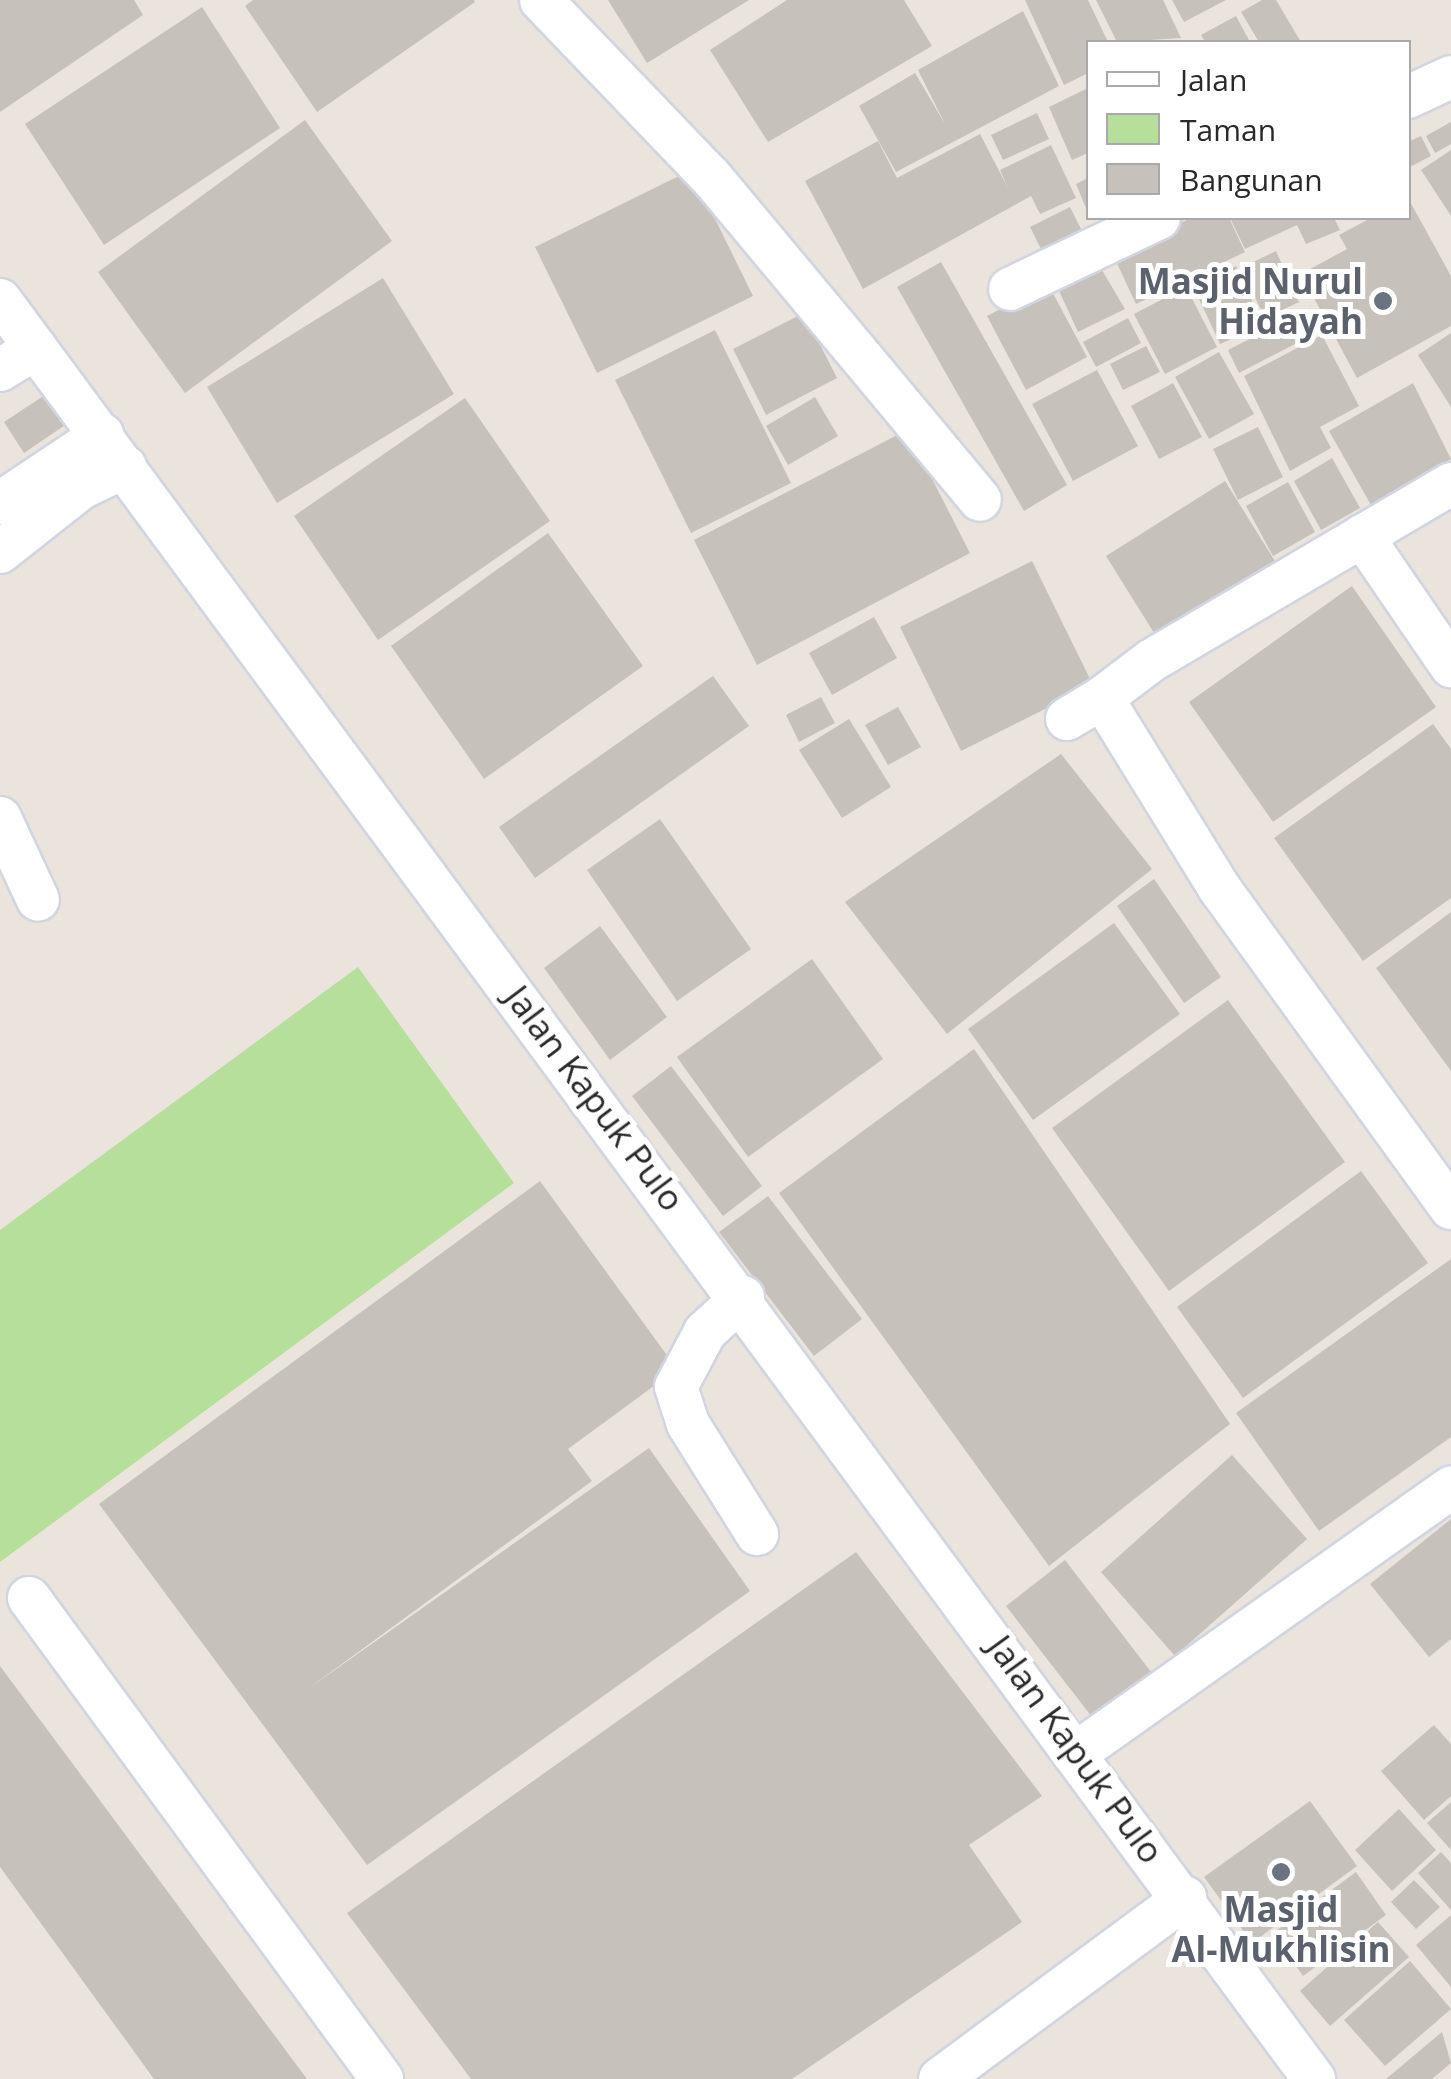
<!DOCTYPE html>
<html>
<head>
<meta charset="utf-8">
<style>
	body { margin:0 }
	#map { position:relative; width:1451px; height:2079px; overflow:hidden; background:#ebe4dc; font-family:"Open Sans",sans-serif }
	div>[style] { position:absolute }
	.green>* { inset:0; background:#b5df9a }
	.building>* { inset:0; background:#c6c1bb }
	.roads { filter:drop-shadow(2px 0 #d1d5e1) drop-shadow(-2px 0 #d1d5e1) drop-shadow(0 2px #d1d5e1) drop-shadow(0 -2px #d1d5e1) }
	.minor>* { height:42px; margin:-21px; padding:0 21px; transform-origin:21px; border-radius:21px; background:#fff }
	.dots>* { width:28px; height:28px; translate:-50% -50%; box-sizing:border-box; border:5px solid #fff; border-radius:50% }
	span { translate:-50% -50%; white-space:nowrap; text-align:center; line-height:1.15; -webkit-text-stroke:10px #fff; paint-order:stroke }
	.worship-label { font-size:35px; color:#5b616d; font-weight:700 }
	.right { translate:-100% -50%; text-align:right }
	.street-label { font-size:35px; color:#292929 }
	.legend { position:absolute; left:1086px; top:40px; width:325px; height:180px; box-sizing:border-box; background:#fff; border:2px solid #a9a9a9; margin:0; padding:12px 18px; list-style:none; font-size:30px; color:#292929 }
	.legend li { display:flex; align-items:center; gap:20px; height:50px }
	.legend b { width:50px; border:2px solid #a9a9a9 }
</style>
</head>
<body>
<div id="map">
	<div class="green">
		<i style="clip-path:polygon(358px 967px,514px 1183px,0 1562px,0 1230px)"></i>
	</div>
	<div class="building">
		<i style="clip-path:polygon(0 0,134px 0,143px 15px,0 112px)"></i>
		<i style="clip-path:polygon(253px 0,474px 0,475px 2px,317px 112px,245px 6px)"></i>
		<i style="clip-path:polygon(608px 0,749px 0,647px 63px)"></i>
		<i style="clip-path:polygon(787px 0,904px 0,932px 46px,768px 142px,710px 50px)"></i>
		<i style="clip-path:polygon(1025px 0,1088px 0,1108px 42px,1088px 42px,1088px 73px,1064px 85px)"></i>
		<i style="clip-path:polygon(1096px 0,1163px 0,1181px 38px,1117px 42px)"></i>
		<i style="clip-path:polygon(1172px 0,1226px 0,1184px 22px)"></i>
		<i style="clip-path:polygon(1262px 0,1276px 0,1301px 42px,1259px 42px,1241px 12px)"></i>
		<i style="clip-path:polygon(202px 7px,280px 128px,104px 245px,25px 124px)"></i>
		<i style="clip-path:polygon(1023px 11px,1059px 86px,896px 172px,859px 106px,915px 73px,945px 124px,918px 70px)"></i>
		<i style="clip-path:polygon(1236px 16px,1250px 42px,1205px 42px,1201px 35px)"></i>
		<i style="clip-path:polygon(1088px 88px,1088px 153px,1072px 160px,1049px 107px)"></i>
		<i style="clip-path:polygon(1037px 113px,1049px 139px,1003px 160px,991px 135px)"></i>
		<i style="clip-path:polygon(305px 120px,392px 241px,185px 393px,98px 272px)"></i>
		<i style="clip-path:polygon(1451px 122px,1451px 144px,1435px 153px,1426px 136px)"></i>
		<i style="clip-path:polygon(980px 134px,1008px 188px,1000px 170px,1051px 145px,1076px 198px,1040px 214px,1031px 196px,863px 289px,805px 181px,878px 141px,897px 178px)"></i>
		<i style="clip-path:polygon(1421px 136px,1431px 156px,1408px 168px,1408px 142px)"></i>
		<i style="clip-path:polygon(1451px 150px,1451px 216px,1421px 170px)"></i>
		<i style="clip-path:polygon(691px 170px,753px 296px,597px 373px,535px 247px)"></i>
		<i style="clip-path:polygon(1088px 178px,1088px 213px,1076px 184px)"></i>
		<i style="clip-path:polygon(1408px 198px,1451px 276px,1451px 326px,1357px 378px,1301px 274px,1347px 249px,1339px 235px,1371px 218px,1408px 218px)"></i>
		<i style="clip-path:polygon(1070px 207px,1087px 241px,1047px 261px,1030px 227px)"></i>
		<i style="clip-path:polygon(1191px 218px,1229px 218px,1245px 252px,1136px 304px,1113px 255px)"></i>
		<i style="clip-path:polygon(1230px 218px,1334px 218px,1340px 230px,1306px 244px,1297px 225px,1245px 249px)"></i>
		<i style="clip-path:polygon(1276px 251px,1299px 302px,1265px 318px,1241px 268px)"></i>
		<i style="clip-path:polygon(1096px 260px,1125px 309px,1078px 332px,1054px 280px)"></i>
		<i style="clip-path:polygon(941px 262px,1067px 485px,1024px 511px,897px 287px)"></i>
		<i style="clip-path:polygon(1236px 266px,1263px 325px,1220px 344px,1193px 286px)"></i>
		<i style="clip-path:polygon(383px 278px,454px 394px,277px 503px,207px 387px)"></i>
		<i style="clip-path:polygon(1048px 284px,1087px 357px,1026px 390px,987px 316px)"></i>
		<i style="clip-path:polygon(1186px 287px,1217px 347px,1165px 374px,1134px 314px)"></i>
		<i style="clip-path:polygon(1304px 311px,1316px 333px,1239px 373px,1228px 350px)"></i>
		<i style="clip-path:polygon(804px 313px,837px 378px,766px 415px,733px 349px)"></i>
		<i style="clip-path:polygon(1128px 318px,1141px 343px,1096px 367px,1083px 342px)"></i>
		<i style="clip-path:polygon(715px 330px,791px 483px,691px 533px,615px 380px)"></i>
		<i style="clip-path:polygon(1451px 333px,1451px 407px,1418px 355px)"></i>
		<i style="clip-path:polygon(1322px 335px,1359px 406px,1320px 427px,1331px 448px,1290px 471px,1244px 376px)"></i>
		<i style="clip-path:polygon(1146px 346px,1160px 372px,1123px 390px,1110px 364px)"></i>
		<i style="clip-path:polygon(1219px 352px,1254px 414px,1209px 439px,1175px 377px)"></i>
		<i style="clip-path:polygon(1097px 370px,1138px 446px,1073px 481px,1032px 404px)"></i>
		<i style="clip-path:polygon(1173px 383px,1202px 437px,1159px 459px,1131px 406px)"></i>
		<i style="clip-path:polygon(1413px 383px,1451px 459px,1371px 505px,1329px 431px)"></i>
		<i style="clip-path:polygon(57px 387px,77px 417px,24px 453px,4px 422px)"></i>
		<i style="clip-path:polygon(815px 397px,838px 436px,788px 465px,766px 426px)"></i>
		<i style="clip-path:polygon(465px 398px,550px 521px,378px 640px,294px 516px)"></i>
		<i style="clip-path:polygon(1258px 427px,1283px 477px,1238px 500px,1213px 449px)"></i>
		<i style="clip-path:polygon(907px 430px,970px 553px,757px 665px,694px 540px)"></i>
		<i style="clip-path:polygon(1332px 458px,1360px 508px,1321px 530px,1294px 481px)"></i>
		<i style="clip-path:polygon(1225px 481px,1283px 574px,1164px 649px,1106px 556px)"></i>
		<i style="clip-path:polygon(1288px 482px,1315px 532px,1273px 556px,1246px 506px)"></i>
		<i style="clip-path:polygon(548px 533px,643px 666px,484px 779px,391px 646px)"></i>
		<i style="clip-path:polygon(1032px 561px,1093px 685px,961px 751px,900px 627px)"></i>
		<i style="clip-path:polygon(1352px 586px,1436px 707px,1273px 822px,1189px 702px)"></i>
		<i style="clip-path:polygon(874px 617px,897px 658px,832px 695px,809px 653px)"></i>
		<i style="clip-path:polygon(713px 676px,749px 726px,535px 878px,499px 827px)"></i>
		<i style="clip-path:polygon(821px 697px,835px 723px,799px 742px,786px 715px)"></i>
		<i style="clip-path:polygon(898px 707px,921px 747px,888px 765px,865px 725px)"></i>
		<i style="clip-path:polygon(849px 719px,891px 787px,842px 818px,799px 750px)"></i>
		<i style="clip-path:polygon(1433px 724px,1451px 749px,1451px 898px,1363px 961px,1274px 838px)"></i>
		<i style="clip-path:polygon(1061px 754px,1152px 869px,947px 1034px,845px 902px)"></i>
		<i style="clip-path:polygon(660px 819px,751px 949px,677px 1001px,587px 870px)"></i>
		<i style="clip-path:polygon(1154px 879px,1221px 977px,1184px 1003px,1117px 906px)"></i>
		<i style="clip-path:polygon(1451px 912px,1451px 1071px,1376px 968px)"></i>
		<i style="clip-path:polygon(1114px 923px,1180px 1014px,1033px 1120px,968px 1029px)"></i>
		<i style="clip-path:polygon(600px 926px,667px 1017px,610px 1060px,544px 968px)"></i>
		<i style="clip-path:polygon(812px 959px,883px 1059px,748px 1157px,677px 1057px)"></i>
		<i style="clip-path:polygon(1228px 1000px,1345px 1162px,1169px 1291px,1052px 1128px)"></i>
		<i style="clip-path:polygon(974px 1049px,1230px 1424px,1049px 1566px,779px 1193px)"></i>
		<i style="clip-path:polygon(671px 1066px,762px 1186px,723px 1216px,632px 1096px)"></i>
		<i style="clip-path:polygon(1361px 1171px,1428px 1263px,1243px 1398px,1177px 1307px)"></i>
		<i style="clip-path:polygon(540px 1181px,677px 1369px,568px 1449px,592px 1481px,305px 1691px,649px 1448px,750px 1591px,367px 1865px,99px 1504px)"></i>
		<i style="clip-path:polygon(768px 1196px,862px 1319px,814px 1356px,719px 1232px)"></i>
		<i style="clip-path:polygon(1451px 1259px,1451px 1437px,1319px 1531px,1236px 1413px)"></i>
		<i style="clip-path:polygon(1232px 1455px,1307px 1539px,1175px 1656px,1101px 1572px)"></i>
		<i style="clip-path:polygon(1451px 1519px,1451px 1639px,1429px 1657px,1370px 1584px)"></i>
		<i style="clip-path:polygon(856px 1552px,1042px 1796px,969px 1845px,1022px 1922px,792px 2079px,471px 2079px,347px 1913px)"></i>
		<i style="clip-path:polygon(1065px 1560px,1158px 1681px,1099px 1726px,1006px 1606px)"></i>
		<i style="clip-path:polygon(0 1666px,307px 2079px,154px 2079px,0 1867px)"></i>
		<i style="clip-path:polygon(1434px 1725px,1451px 1744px,1451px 1796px,1424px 1820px,1381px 1771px)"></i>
		<i style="clip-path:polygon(1310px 1801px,1357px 1866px,1252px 1943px,1204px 1877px)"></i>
		<i style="clip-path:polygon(1451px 1802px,1451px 1850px,1427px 1823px)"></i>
		<i style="clip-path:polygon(1399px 1809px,1436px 1850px,1392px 1891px,1355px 1850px)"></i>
		<i style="clip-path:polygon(1441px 1852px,1451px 1863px,1451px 1910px,1418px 1873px)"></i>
		<i style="clip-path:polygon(1356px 1872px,1386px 1915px,1303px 1976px,1273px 1933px)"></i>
		<i style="clip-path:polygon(1414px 1880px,1440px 1907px,1416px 1929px,1391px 1902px)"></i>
		<i style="clip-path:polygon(1451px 1915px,1451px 1987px,1416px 1945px)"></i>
		<i style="clip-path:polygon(1378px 1922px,1409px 1957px,1330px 2026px,1300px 1991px)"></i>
		<i style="clip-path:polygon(1410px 1961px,1451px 2009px,1385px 2066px,1344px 2020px)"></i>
		<i style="clip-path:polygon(1442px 2032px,1451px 2063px,1432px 2079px,1386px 2079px)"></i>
	</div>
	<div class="roads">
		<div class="minor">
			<i style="left:541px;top:0;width:245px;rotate:46.2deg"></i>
			<i style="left:711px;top:177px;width:420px;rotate:50.2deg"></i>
			<i style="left:1408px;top:97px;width:47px;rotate:-24.9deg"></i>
			<i style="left:1010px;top:289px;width:165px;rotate:-25.5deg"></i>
			<i style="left:0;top:300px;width:2212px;rotate:53.55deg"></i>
			<i style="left:0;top:370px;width:42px;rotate:-31.4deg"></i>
			<i style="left:1451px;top:484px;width:347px;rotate:149.5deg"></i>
			<i style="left:1152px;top:660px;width:63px;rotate:142.8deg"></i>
			<i style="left:1102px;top:698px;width:225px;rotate:58.3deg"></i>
			<i style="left:1220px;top:889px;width:394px;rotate:54.1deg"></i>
			<i style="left:0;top:503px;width:123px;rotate:-33.7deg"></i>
			<i style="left:1362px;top:536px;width:158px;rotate:55.6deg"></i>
			<i style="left:0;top:552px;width:103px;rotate:-38.3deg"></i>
			<i style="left:81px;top:488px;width:49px;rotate:-25.5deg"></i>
			<i style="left:1067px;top:719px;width:41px;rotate:-31deg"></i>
			<i style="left:0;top:818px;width:90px;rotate:65.1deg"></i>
			<i style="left:743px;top:1297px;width:52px;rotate:137.4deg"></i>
			<i style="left:705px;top:1332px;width:62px;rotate:117.8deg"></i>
			<i style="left:676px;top:1387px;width:39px;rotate:72deg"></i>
			<i style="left:688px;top:1424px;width:130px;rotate:57.9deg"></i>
			<i style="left:29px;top:1598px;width:597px;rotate:53.73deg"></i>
			<i style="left:1079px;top:1751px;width:456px;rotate:-35.3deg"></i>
			<i style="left:940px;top:2079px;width:305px;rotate:-36.5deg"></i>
		</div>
	</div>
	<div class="dots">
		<i style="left:1383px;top:301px;background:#6b7280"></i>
		<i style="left:1281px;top:1872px;background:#6b7280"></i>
	</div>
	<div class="worship-label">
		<span class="right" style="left:1363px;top:301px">Masjid Nurul<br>Hidayah</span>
		<span style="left:1281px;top:1929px">Masjid<br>Al-Mukhlisin</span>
	</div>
	<div class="street-label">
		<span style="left:595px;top:1098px;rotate:53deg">Jalan Kapuk Pulo</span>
		<span style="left:1076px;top:1749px;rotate:54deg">Jalan Kapuk Pulo</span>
	</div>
	<ul class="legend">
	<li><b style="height:12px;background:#fff"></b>Jalan</li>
	<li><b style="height:28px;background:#b5df9a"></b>Taman</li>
	<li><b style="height:28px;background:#c6c1bb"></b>Bangunan</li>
	</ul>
</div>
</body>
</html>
